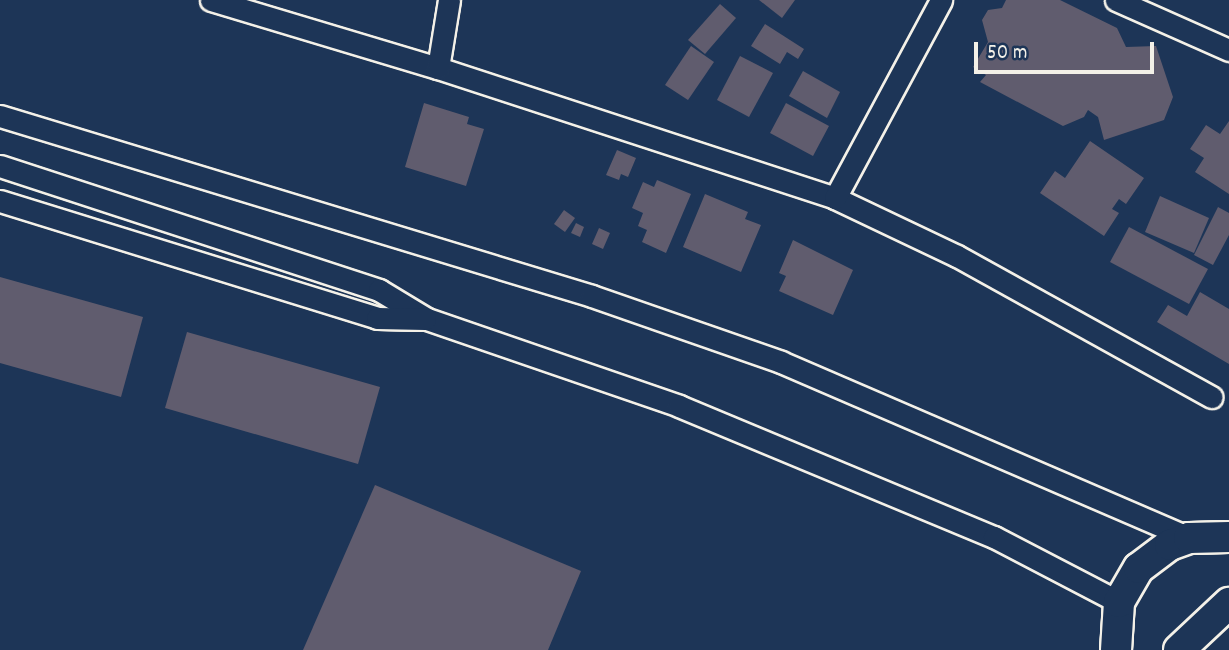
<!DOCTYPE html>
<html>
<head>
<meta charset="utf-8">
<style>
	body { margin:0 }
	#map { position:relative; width:1229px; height:650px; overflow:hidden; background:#1d3557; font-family:Dekko,sans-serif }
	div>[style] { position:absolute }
	.building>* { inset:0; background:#605c6e }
	.roads { filter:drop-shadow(2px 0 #f4f1e8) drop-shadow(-2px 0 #f4f1e8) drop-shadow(0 2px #f4f1e8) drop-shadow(0 -2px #f4f1e8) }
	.street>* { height:21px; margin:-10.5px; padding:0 10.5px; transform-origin:10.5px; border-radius:10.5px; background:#1d3557 }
	.secondary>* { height:30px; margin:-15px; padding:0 15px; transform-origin:15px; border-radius:15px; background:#1d3557 }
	span { translate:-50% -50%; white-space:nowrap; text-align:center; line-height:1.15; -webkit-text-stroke:5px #1d3557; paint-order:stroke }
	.scale { position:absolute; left:974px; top:42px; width:180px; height:32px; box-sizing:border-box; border:4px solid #f4f1e8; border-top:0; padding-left:9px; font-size:21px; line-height:24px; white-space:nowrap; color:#f4f1e8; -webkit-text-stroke:5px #1d3557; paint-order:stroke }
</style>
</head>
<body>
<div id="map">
	<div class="building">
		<i style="clip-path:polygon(759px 0,795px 0,782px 18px)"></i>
		<i style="clip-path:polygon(1006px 0,1060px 0,1117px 28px,1126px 47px,1156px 46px,1173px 97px,1164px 120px,1104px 140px,1098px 117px,1088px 110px,1084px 117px,1063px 126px,980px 82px,986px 75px,973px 67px,988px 42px,982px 20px,988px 10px,1002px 8px)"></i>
		<i style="clip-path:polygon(720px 4px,736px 18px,705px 54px,688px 40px)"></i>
		<i style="clip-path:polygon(765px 24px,804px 49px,798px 59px,787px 52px,780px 64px,751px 46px)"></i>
		<i style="clip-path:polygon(691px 46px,714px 62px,688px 100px,665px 85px)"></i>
		<i style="clip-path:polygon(740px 56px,773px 73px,749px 117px,717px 100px)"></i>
		<i style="clip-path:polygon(803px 71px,840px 92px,827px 118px,789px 96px)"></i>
		<i style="clip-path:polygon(424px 103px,469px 117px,467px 124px,484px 129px,466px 186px,405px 167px)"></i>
		<i style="clip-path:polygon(786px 103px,829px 126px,813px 156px,770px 133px)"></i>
		<i style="clip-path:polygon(1229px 121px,1229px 194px,1195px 172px,1204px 158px,1190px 149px,1206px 125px,1220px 134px)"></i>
		<i style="clip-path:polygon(1090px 141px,1144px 178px,1126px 204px,1119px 199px,1112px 209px,1119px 213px,1104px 236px,1040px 193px,1055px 171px,1065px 178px)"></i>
		<i style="clip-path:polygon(617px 150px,636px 158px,628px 177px,621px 174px,619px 180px,606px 175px)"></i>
		<i style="clip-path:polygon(657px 180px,691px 194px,666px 253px,642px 242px,647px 230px,638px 226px,643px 213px,632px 208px,643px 182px,654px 187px)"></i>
		<i style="clip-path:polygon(705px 194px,748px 212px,745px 219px,761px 225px,741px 272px,683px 247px)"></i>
		<i style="clip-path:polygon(1160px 196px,1209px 218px,1194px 253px,1145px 232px)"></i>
		<i style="clip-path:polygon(1218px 207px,1229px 213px,1229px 235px,1213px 265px,1194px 255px)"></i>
		<i style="clip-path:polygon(564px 210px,575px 218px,565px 232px,554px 224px)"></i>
		<i style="clip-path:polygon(576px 223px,584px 227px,580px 237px,571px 233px)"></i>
		<i style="clip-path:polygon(1129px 227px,1208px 269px,1189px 304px,1110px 262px)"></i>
		<i style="clip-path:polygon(599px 228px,610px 233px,603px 249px,592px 244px)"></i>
		<i style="clip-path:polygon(793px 240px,853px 270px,833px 315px,779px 291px,786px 276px,779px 273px)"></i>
		<i style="clip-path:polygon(0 277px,143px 317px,121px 397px,0 363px)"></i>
		<i style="clip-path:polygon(1200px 292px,1229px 309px,1229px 364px,1157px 322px,1168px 305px,1187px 316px)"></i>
		<i style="clip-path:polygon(187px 332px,380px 387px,358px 464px,165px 408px)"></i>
		<i style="clip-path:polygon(375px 485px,581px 571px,548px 650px,303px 650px)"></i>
	</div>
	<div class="roads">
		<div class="street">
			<i style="left:211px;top:0;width:237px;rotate:16.7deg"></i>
			<i style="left:438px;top:68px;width:418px;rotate:18.1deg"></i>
			<i style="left:835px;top:198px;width:135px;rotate:25.4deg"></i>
			<i style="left:957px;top:256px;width:291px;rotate:29deg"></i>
			<i style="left:1116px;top:0;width:124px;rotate:23.9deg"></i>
			<i style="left:438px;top:68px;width:69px;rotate:-80.8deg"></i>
			<i style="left:0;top:116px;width:619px;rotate:16.91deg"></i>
			<i style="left:592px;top:296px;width:200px;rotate:19.2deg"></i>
			<i style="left:781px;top:362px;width:444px;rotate:23.3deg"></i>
			<i style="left:0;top:166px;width:399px;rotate:18.1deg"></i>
			<i style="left:379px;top:290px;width:56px;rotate:31.1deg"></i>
			<i style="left:427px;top:319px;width:267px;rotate:19deg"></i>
			<i style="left:679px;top:406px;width:341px;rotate:22.6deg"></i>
			<i style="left:994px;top:537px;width:141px;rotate:27.5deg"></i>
			<i style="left:835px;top:198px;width:225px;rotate:-61.8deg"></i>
			<i style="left:0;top:201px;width:395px;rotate:17.2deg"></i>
			<i style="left:377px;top:318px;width:48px;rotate:1.2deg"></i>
		</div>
		<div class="secondary">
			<i style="left:1116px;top:650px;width:48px;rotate:-86.4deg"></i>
			<i style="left:1119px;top:602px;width:39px;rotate:-60deg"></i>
			<i style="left:1139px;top:568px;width:39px;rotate:-37deg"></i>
			<i style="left:1170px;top:545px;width:20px;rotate:-20deg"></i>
			<i style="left:1189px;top:538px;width:40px;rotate:-1.4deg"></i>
			<i style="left:1179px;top:650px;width:69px;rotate:-43.2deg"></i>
		</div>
	</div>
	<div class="scale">50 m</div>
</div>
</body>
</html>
